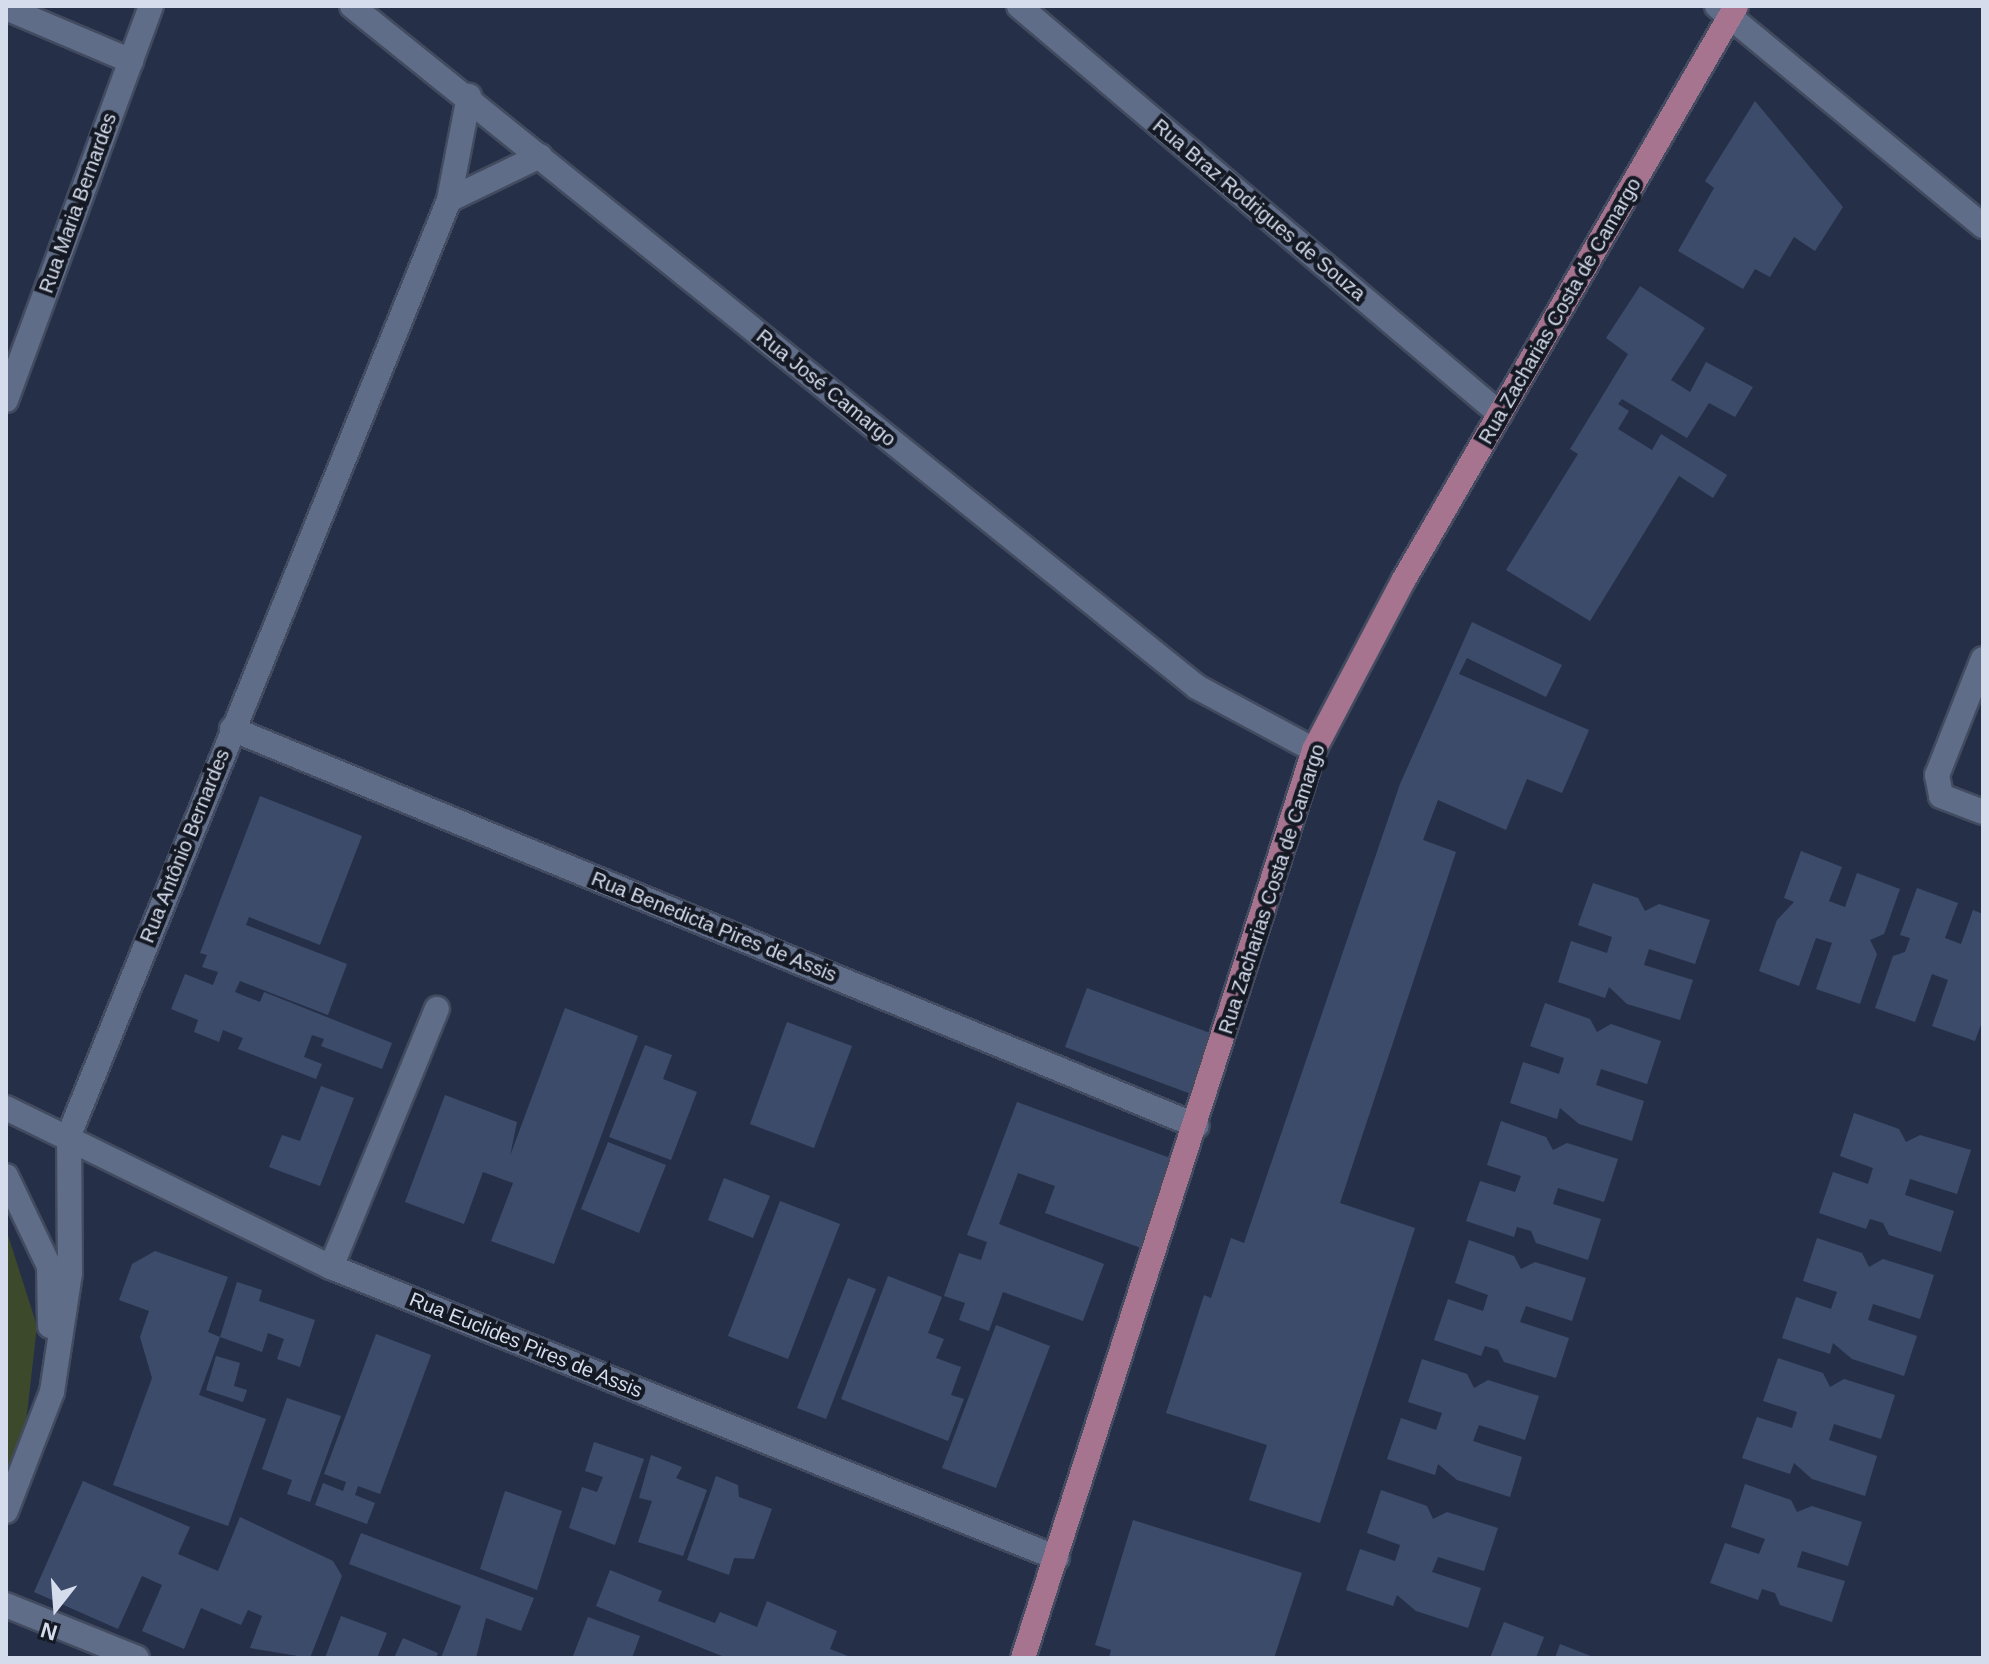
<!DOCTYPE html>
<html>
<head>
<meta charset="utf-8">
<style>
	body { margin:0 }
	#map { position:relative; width:1989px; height:1664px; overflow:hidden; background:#253048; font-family:Helvetica,sans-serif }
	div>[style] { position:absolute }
	.green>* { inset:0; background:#3c492b }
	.building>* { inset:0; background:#3d4b6b }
	.roads { filter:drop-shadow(2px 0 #424b5f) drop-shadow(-2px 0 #424b5f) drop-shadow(0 2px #424b5f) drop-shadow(0 -2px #424b5f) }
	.minor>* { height:24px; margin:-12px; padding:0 12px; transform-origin:12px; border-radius:12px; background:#606d88 }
	.major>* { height:24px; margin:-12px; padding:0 12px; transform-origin:12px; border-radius:12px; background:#a77490 }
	span { translate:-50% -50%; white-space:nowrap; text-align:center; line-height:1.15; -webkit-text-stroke:8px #141924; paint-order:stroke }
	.street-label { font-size:20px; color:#d5dcec }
	.frame { position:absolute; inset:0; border:8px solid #d5dcec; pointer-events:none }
	.north { position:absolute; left:16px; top:1568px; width:80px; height:80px; -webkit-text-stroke:6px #141924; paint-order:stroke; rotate:197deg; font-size:22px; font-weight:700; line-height:32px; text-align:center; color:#d5dcec }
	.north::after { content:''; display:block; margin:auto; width:28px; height:36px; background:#d5dcec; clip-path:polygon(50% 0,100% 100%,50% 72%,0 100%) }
</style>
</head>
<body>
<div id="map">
	<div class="green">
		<i style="clip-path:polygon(6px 1229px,37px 1326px,25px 1431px,6px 1475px)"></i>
	</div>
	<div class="building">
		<i style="clip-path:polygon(1755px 101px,1843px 207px,1815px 251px,1794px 237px,1770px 277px,1755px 269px,1743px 289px,1678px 251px,1714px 188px,1705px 181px)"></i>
		<i style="clip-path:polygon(1640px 286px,1705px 328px,1671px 380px,1690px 392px,1706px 362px,1753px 387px,1735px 417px,1709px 403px,1687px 438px,1622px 399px,1618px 404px,1629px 411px,1618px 429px,1652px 450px,1661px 434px,1727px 475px,1713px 498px,1679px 476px,1590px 621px,1506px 570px,1578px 454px,1570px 449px,1628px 354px,1606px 338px)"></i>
		<i style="clip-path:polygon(1472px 622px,1562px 665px,1546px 697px,1467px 658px,1459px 674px,1589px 730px,1562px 793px,1527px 779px,1506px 830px,1438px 800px,1423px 840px,1456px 852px,1340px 1203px,1415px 1228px,1320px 1523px,1249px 1500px,1267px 1445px,1166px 1413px,1204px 1295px,1211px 1298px,1231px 1238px,1244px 1243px,1400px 784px)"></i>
		<i style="clip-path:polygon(260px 796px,362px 836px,320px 945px,249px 917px,246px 925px,347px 964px,328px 1015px,240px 981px,235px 992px,260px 1002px,264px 992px,392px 1043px,382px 1069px,321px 1046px,324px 1039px,312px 1035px,304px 1057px,322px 1064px,316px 1079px,238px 1049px,243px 1038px,223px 1030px,219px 1042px,194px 1032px,198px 1020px,171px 1009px,185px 974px,213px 985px,218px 972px,202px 967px,207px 955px,200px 953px)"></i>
		<i style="clip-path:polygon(1801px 851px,1842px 867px,1829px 901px,1845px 907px,1857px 873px,1900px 889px,1884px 934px,1870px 940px,1877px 954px,1860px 1004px,1816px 989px,1832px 943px,1816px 938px,1799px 986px,1759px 971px,1777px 920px,1794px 902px,1784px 898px)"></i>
		<i style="clip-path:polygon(1593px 883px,1638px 898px,1645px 911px,1659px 904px,1710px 920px,1695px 964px,1649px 949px,1644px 965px,1693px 980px,1680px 1020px,1627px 1004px,1609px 987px,1605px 998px,1558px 982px,1571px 941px,1607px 953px,1612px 937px,1578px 925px)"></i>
		<i style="clip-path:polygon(1917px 888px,1958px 903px,1945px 938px,1961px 944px,1973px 910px,1983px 914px,1983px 1019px,1975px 1041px,1932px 1026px,1948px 980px,1932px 974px,1915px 1022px,1875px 1008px,1893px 956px,1905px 952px,1910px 938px,1900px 935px)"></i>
		<i style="clip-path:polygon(1087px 988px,1213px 1034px,1191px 1094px,1065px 1047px)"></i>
		<i style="clip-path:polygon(1545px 1003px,1590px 1019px,1597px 1032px,1611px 1024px,1661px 1041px,1647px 1084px,1601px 1069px,1596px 1085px,1644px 1101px,1632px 1141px,1579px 1124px,1560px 1108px,1557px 1119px,1510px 1103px,1523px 1062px,1559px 1074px,1564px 1058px,1530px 1046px)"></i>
		<i style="clip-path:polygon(565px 1008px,638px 1036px,554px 1264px,491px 1241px,513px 1183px,483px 1172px,464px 1224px,405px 1202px,445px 1095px,517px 1122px,510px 1156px)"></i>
		<i style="clip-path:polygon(787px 1022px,852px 1046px,814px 1148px,750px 1124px)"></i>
		<i style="clip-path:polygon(645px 1045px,672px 1055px,663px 1079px,697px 1092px,671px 1160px,609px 1137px)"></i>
		<i style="clip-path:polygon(321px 1086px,354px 1098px,320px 1186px,269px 1167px,282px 1135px,300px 1141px)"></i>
		<i style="clip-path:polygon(1017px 1102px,1173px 1159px,1141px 1248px,1045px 1213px,1055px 1186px,1018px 1173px,999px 1224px,1104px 1264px,1083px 1321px,1003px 1292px,989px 1331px,959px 1320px,965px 1303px,944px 1296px,959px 1253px,981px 1260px,987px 1242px,967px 1235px)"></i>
		<i style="clip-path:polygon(1854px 1113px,1899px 1129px,1906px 1142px,1920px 1135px,1971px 1150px,1957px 1194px,1910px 1179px,1905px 1195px,1954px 1211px,1941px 1252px,1889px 1235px,1883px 1223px,1870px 1219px,1866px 1229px,1819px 1213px,1833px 1172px,1868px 1184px,1873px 1168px,1840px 1156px)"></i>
		<i style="clip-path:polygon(1501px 1121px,1546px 1137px,1553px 1150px,1567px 1143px,1618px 1159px,1604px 1202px,1558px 1188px,1553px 1204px,1601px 1219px,1588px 1260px,1536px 1243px,1531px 1231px,1517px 1227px,1514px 1237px,1466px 1221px,1480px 1181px,1515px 1192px,1521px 1176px,1487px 1165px)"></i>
		<i style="clip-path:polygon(608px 1142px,666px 1165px,639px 1233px,581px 1209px)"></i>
		<i style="clip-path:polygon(724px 1178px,770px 1196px,753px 1238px,708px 1220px)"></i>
		<i style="clip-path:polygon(780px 1201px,840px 1224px,788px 1359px,728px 1336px)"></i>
		<i style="clip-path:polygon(1817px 1238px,1862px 1253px,1869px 1267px,1883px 1259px,1934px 1275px,1920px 1319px,1873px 1304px,1868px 1320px,1917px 1336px,1904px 1376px,1852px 1359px,1833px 1343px,1830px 1354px,1782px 1338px,1796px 1297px,1831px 1309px,1837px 1292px,1803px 1281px)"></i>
		<i style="clip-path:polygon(1469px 1240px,1514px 1256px,1521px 1269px,1535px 1262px,1586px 1278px,1572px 1321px,1526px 1306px,1520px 1322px,1569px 1338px,1556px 1378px,1504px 1362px,1498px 1350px,1485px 1346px,1481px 1356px,1434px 1340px,1448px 1299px,1483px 1311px,1488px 1295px,1455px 1283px)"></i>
		<i style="clip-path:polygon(155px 1251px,228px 1277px,208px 1332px,220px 1337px,199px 1395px,266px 1419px,228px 1526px,113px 1485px,152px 1378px,140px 1337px,149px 1311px,119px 1300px,132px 1264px)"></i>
		<i style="clip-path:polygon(888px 1276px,942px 1297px,928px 1333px,944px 1339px,936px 1358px,961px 1367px,951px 1395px,964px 1399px,948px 1441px,841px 1399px)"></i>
		<i style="clip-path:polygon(848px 1278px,876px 1289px,826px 1419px,797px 1408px)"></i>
		<i style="clip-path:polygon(237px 1282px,262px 1290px,259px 1301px,315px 1320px,300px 1367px,277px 1359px,284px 1339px,268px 1333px,262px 1352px,220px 1337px)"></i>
		<i style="clip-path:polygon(996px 1325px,1050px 1346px,996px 1488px,942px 1468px)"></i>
		<i style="clip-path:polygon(376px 1334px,431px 1355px,380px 1494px,358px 1486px,355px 1495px,375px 1503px,367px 1524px,315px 1505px,323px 1483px,343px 1491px,346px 1482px,324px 1474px)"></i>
		<i style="clip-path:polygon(216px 1356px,240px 1363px,234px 1386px,247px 1390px,243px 1402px,206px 1390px)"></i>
		<i style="clip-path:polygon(1778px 1358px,1823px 1373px,1830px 1387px,1844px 1379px,1895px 1395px,1881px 1439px,1834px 1424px,1829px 1440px,1877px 1456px,1865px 1496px,1812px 1479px,1794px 1463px,1790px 1474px,1742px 1458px,1757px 1417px,1792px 1428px,1797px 1412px,1763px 1401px)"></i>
		<i style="clip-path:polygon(1422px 1359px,1467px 1374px,1474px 1388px,1488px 1380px,1539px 1396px,1525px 1440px,1479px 1425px,1473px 1441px,1522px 1457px,1510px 1497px,1457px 1480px,1438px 1464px,1435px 1475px,1387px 1459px,1401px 1418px,1436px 1430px,1442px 1413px,1408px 1402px)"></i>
		<i style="clip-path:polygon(287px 1398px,341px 1416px,310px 1502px,287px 1494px,292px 1480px,262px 1469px)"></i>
		<i style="clip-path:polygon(594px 1442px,644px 1459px,615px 1545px,569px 1528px,582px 1487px,597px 1492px,603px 1477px,585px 1471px)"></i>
		<i style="clip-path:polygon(651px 1455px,682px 1467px,676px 1478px,707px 1490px,683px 1556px,638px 1542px,652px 1501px,639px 1498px)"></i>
		<i style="clip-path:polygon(716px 1476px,738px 1485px,739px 1497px,772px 1509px,754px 1559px,734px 1558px,729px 1575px,687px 1560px)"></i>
		<i style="clip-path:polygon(83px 1481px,190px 1527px,178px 1554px,218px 1571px,240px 1517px,333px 1561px,342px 1576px,310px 1658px,250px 1648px,262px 1616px,248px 1610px,241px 1625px,201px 1608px,184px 1649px,142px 1631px,162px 1585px,142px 1576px,118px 1629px,34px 1592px)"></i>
		<i style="clip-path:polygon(1745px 1484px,1791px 1500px,1797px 1512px,1812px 1506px,1862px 1522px,1848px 1566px,1802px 1551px,1797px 1567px,1845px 1581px,1832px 1622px,1780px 1605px,1775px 1593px,1762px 1589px,1758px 1600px,1710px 1583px,1725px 1543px,1759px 1554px,1765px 1539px,1731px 1527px)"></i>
		<i style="clip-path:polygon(1381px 1490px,1427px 1506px,1433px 1519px,1447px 1512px,1498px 1528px,1484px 1571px,1438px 1557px,1432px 1572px,1481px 1588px,1468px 1628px,1416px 1611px,1397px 1595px,1393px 1606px,1346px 1590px,1360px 1549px,1395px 1561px,1400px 1545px,1367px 1533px)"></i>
		<i style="clip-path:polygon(505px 1491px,562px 1511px,537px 1590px,480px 1569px)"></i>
		<i style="clip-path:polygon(1133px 1520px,1302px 1573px,1274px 1658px,1109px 1658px,1111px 1650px,1095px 1645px)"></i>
		<i style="clip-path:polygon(361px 1533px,534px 1598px,521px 1631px,486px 1618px,476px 1658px,441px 1658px,461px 1606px,349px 1564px)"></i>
		<i style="clip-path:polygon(610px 1570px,662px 1591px,658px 1601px,715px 1623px,720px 1612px,757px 1627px,767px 1601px,837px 1631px,830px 1649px,853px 1658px,727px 1658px,596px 1606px)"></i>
		<i style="clip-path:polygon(341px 1616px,387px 1633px,377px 1658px,325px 1658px)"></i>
		<i style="clip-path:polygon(588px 1617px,640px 1636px,632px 1658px,573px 1656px)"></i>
		<i style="clip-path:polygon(1504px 1622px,1544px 1637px,1536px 1658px,1490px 1658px)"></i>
		<i style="clip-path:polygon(403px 1638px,438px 1653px,436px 1658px,394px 1658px)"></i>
		<i style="clip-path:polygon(1560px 1644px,1596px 1658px,1555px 1658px)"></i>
	</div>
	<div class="roads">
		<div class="minor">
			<i style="left:352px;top:6px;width:1085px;rotate:38.87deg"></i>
			<i style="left:1197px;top:687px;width:133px;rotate:28.3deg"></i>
			<i style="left:1019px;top:6px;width:631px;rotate:40.31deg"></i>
			<i style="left:1717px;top:6px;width:345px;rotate:39.6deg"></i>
			<i style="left:6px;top:8px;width:136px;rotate:23deg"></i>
			<i style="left:449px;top:200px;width:101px;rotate:-25.8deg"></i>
			<i style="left:6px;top:400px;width:420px;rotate:-69.8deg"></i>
			<i style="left:1983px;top:659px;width:125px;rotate:111.6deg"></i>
			<i style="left:1937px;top:775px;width:21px;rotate:79deg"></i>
			<i style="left:1941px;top:796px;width:45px;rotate:20.9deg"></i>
			<i style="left:232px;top:729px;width:1043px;rotate:22.36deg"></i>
			<i style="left:6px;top:1108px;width:362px;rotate:26.1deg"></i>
			<i style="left:331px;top:1267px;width:782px;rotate:21.84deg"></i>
			<i style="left:6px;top:1176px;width:100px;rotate:64.5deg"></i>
			<i style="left:49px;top:1266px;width:60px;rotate:89deg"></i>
			<i style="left:331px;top:1267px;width:279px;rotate:-67.7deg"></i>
			<i style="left:6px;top:1511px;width:128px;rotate:-68.9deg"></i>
			<i style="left:52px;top:1392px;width:120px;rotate:-81.4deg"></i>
			<i style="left:70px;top:1273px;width:138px;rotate:-90.4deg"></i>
			<i style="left:69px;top:1135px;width:1009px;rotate:-67.88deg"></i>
			<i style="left:449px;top:200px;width:106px;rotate:-79.1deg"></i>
			<i style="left:6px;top:1605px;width:141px;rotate:22deg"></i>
		</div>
		<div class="major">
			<i style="left:1023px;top:1658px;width:953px;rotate:-72.23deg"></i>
			<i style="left:1314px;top:750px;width:191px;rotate:-62.2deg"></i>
			<i style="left:1403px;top:581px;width:664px;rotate:-59.92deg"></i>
		</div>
	</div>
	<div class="street-label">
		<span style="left:78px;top:203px;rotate:-70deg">Rua Maria Bernardes</span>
		<span style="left:1259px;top:210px;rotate:40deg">Rua Braz Rodrigues de Souza</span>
		<span style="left:1560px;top:311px;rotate:-60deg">Rua Zacharias Costa de Camargo</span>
		<span style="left:826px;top:388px;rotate:39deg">Rua José Camargo</span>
		<span style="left:185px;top:846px;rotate:-68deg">Rua Antônio Bernardes</span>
		<span style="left:1272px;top:889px;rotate:-72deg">Rua Zacharias Costa de Camargo</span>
		<span style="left:714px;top:927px;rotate:22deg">Rua Benedicta Pires de Assis</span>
		<span style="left:526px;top:1345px;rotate:22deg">Rua Euclides Pires de Assis</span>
	</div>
	<div class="frame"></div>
	<div class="north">N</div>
</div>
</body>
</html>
